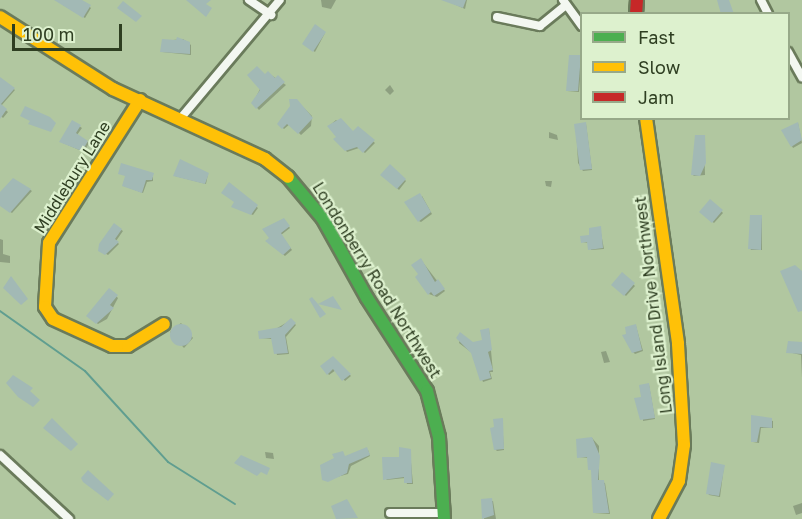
<!DOCTYPE html>
<html>
<head>
<meta charset="utf-8">
<style>
	body { margin:0 }
	#map { position:relative; width:802px; height:519px; overflow:hidden; background:#b1c7a0; font-family:"Golos Text",sans-serif }
	div>[style] { position:absolute }
	.shadow>* { inset:0; background:#0003 }
	.stream>* { height:2px; margin:-1px; padding:0 1px; transform-origin:1px; border-radius:1px; background:#609e90 }
	.building>* { inset:0; background:#a2b9b5 }
	.round { border-radius:50% }
	.roads { filter:drop-shadow(2px 0 #6a7b5b) drop-shadow(-2px 0 #6a7b5b) drop-shadow(0 2px #6a7b5b) drop-shadow(0 -2px #6a7b5b) }
	.street>* { height:8px; margin:-4px; padding:0 4px; transform-origin:4px; border-radius:4px; background:#f3f7f1 }
	.fast>* { height:12px; margin:-6px; padding:0 6px; transform-origin:6px; border-radius:6px; background:#4caf50 }
	.slow>* { height:12px; margin:-6px; padding:0 6px; transform-origin:6px; border-radius:6px; background:#ffc107 }
	.jam>* { height:12px; margin:-6px; padding:0 6px; transform-origin:6px; border-radius:6px; background:#c62828 }
	span { translate:-50% -50%; white-space:nowrap; text-align:center; line-height:1.15; -webkit-text-stroke:4.5px #ddf1ce; paint-order:stroke }
	.street-label { font-size:16px; color:#2e3e21 }
	.legend { position:absolute; left:580px; top:12px; width:210px; height:108px; box-sizing:border-box; background:#ddf1ce; border:2px solid #97a989; margin:0; padding:8px 10px; list-style:none; font-size:18px; color:#2e3e21 }
	.legend li { display:flex; align-items:center; gap:12px; height:30px }
	.legend b { width:30px; border:2px solid #97a989 }
	.scale { position:absolute; left:12px; top:24px; width:110px; height:27px; box-sizing:border-box; border:3px solid #2e3e21; border-top:0; padding-left:8px; font-size:18px; line-height:21px; white-space:nowrap; color:#2e3e21; -webkit-text-stroke:4px #ddf1ce; paint-order:stroke }
</style>
</head>
<body>
<div id="map">
	<div class="shadow">
		<i style="clip-path:polygon(64px 0,81px 0,91px 8px,85px 18px,63px 5px)"></i>
		<i style="clip-path:polygon(321px 0,336px 0,331px 9px,322px 7px)"></i>
		<i style="clip-path:polygon(445px 0,467px 0,465px 9px)"></i>
		<i style="clip-path:polygon(325px 33px,315px 52px,305px 45px)"></i>
		<i style="clip-path:polygon(183px 39px,191px 45px,191px 55px,162px 52px,163px 41px)"></i>
		<i style="clip-path:polygon(571px 56px,582px 56px,579px 92px,567px 91px)"></i>
		<i style="clip-path:polygon(268px 73px,286px 85px,259px 110px,253px 103px)"></i>
		<i style="clip-path:polygon(0 79px,15px 90px,1px 106px,8px 112px,3px 118px,0 115px)"></i>
		<i style="clip-path:polygon(390px 85px,394px 91px,390px 95px,385px 90px)"></i>
		<i style="clip-path:polygon(297px 101px,312px 116px,311px 126px,301px 135px,290px 124px,284px 129px,279px 124px)"></i>
		<i style="clip-path:polygon(336px 120px,353px 133px,358px 128px,375px 143px,365px 153px,359px 148px,347px 152px,329px 126px)"></i>
		<i style="clip-path:polygon(73px 122px,82px 128px,77px 135px,89px 143px,84px 152px,63px 143px)"></i>
		<i style="clip-path:polygon(798px 123px,802px 143px,793px 148px,784px 131px)"></i>
		<i style="clip-path:polygon(586px 124px,592px 170px,583px 171px,578px 163px,576px 125px)"></i>
		<i style="clip-path:polygon(549px 132px,557px 135px,558px 140px,549px 138px)"></i>
		<i style="clip-path:polygon(704px 137px,705px 175px,694px 176px,693px 175px)"></i>
		<i style="clip-path:polygon(390px 166px,406px 181px,399px 190px,383px 175px)"></i>
		<i style="clip-path:polygon(208px 174px,206px 184px,175px 176px)"></i>
		<i style="clip-path:polygon(153px 175px,153px 181px,147px 182px,143px 193px,124px 186px)"></i>
		<i style="clip-path:polygon(14px 180px,32px 191px,12px 213px,0 205px,0 200px)"></i>
		<i style="clip-path:polygon(545px 181px,552px 181px,551px 187px,546px 186px)"></i>
		<i style="clip-path:polygon(229px 184px,258px 208px,253px 215px,233px 206px,236px 202px)"></i>
		<i style="clip-path:polygon(422px 196px,432px 214px,421px 222px,419px 221px)"></i>
		<i style="clip-path:polygon(711px 201px,723px 213px,714px 223px,701px 212px)"></i>
		<i style="clip-path:polygon(762px 216px,762px 250px,751px 250px,750px 248px)"></i>
		<i style="clip-path:polygon(284px 220px,290px 228px,281px 235px,292px 250px,285px 256px,267px 241px)"></i>
		<i style="clip-path:polygon(114px 225px,123px 231px,116px 241px,119px 244px,108px 255px,100px 250px)"></i>
		<i style="clip-path:polygon(600px 228px,604px 249px,591px 250px,589px 243px,582px 242px)"></i>
		<i style="clip-path:polygon(0 239px,3px 240px,3px 254px,10px 256px,10px 263px,0 262px)"></i>
		<i style="clip-path:polygon(421px 260px,445px 291px,437px 297px,429px 294px)"></i>
		<i style="clip-path:polygon(622px 274px,635px 286px,626px 296px,613px 284px)"></i>
		<i style="clip-path:polygon(109px 290px,118px 298px,107px 319px,98px 324px,88px 316px)"></i>
		<i style="clip-path:polygon(291px 320px,296px 325px,286px 337px,289px 354px,277px 355px,272px 339px,260px 338px)"></i>
		<i style="clip-path:polygon(181px 323px,193px 338px,184px 348px,170px 332px)"></i>
		<i style="clip-path:polygon(636px 326px,643px 351px,635px 354px,633px 352px)"></i>
		<i style="clip-path:polygon(489px 329px,493px 372px,490px 372px,492px 379px,483px 382px,472px 353px,459px 343px,461px 335px,473px 344px,484px 341px)"></i>
		<i style="clip-path:polygon(802px 342px,802px 378px,801px 355px,788px 352px)"></i>
		<i style="clip-path:polygon(606px 351px,610px 362px,604px 363px,601px 352px)"></i>
		<i style="clip-path:polygon(333px 358px,351px 376px,345px 381px,336px 370px,329px 375px,322px 366px)"></i>
		<i style="clip-path:polygon(649px 385px,655px 419px,643px 421px,643px 398px)"></i>
		<i style="clip-path:polygon(753px 417px,773px 421px,773px 428px,761px 428px,759px 443px,753px 442px)"></i>
		<i style="clip-path:polygon(502px 420px,504px 450px,497px 451px,495px 449px)"></i>
		<i style="clip-path:polygon(592px 438px,599px 446px,599px 482px,605px 483px,610px 514px,594px 513px,593px 471px,589px 458px,579px 457px)"></i>
		<i style="clip-path:polygon(368px 450px,370px 456px,351px 466px,348px 474px,325px 480px,345px 457px)"></i>
		<i style="clip-path:polygon(410px 451px,413px 484px,407px 484px,405px 478px,386px 480px)"></i>
		<i style="clip-path:polygon(265px 452px,273px 453px,274px 459px,266px 458px)"></i>
		<i style="clip-path:polygon(724px 466px,720px 497px,709px 495px,708px 493px)"></i>
		<i style="clip-path:polygon(483px 501px,493px 501px,496px 519px,484px 519px)"></i>
		<i style="clip-path:polygon(802px 503px,802px 513px,796px 515px,793px 506px)"></i>
	</div>
	<div class="stream">
		<i style="left:0;top:311px;width:104px;rotate:35.2deg"></i>
		<i style="left:85px;top:371px;width:123px;rotate:47.6deg"></i>
		<i style="left:168px;top:462px;width:79px;rotate:32.1deg"></i>
	</div>
	<div class="building">
		<i style="clip-path:polygon(54px 0,82px 0,91px 5px,83px 18px)"></i>
		<i style="clip-path:polygon(186px 0,211px 0,206px 4px,212px 8px,206px 17px)"></i>
		<i style="clip-path:polygon(441px 0,466px 0,463px 8px)"></i>
		<i style="clip-path:polygon(717px 0,729px 0,734px 14px,721px 14px)"></i>
		<i style="clip-path:polygon(123px 1px,142px 16px,136px 22px,117px 8px)"></i>
		<i style="clip-path:polygon(315px 24px,326px 32px,313px 52px,302px 44px)"></i>
		<i style="clip-path:polygon(177px 37px,190px 42px,190px 54px,160px 52px,162px 39px,176px 40px)"></i>
		<i style="clip-path:polygon(569px 55px,581px 55px,578px 91px,566px 91px)"></i>
		<i style="clip-path:polygon(257px 66px,265px 74px,268px 71px,275px 78px,278px 75px,285px 82px,256px 109px,251px 103px,260px 90px,247px 75px)"></i>
		<i style="clip-path:polygon(0 77px,15px 88px,1px 104px,7px 109px,0 119px)"></i>
		<i style="clip-path:polygon(289px 99px,297px 99px,313px 118px,298px 134px,287px 124px,282px 129px,277px 124px,290px 106px)"></i>
		<i style="clip-path:polygon(25px 106px,50px 117px,56px 123px,51px 132px,28px 124px,30px 121px,20px 116px)"></i>
		<i style="clip-path:polygon(341px 118px,353px 131px,358px 126px,375px 140px,363px 153px,357px 147px,345px 151px,333px 139px,336px 137px,327px 126px)"></i>
		<i style="clip-path:polygon(72px 120px,81px 125px,76px 133px,88px 141px,82px 151px,59px 142px)"></i>
		<i style="clip-path:polygon(586px 122px,592px 169px,580px 170px,574px 124px)"></i>
		<i style="clip-path:polygon(798px 122px,802px 140px,791px 147px,781px 130px)"></i>
		<i style="clip-path:polygon(695px 135px,705px 135px,706px 163px,700px 176px,691px 175px)"></i>
		<i style="clip-path:polygon(180px 159px,209px 173px,205px 184px,173px 176px)"></i>
		<i style="clip-path:polygon(121px 163px,154px 173px,152px 180px,146px 180px,142px 193px,122px 186px,125px 176px,118px 174px)"></i>
		<i style="clip-path:polygon(390px 164px,406px 179px,397px 189px,380px 175px)"></i>
		<i style="clip-path:polygon(13px 178px,31px 189px,10px 213px,0 206px,0 192px)"></i>
		<i style="clip-path:polygon(229px 182px,258px 205px,251px 215px,231px 207px,234px 202px,221px 193px)"></i>
		<i style="clip-path:polygon(420px 193px,431px 212px,418px 222px,404px 202px)"></i>
		<i style="clip-path:polygon(710px 199px,723px 210px,712px 223px,699px 212px)"></i>
		<i style="clip-path:polygon(750px 215px,762px 215px,761px 250px,748px 249px)"></i>
		<i style="clip-path:polygon(284px 218px,290px 226px,281px 233px,291px 248px,283px 255px,265px 241px,269px 238px,262px 229px)"></i>
		<i style="clip-path:polygon(114px 223px,122px 229px,115px 239px,119px 242px,105px 255px,98px 251px,99px 244px)"></i>
		<i style="clip-path:polygon(601px 226px,603px 248px,588px 250px,587px 242px,581px 243px,580px 236px,589px 235px,589px 228px)"></i>
		<i style="clip-path:polygon(421px 258px,435px 282px,438px 279px,445px 289px,434px 296px,431px 292px,428px 295px,415px 277px,418px 274px,411px 265px)"></i>
		<i style="clip-path:polygon(795px 265px,802px 271px,802px 311px,798px 312px,780px 271px)"></i>
		<i style="clip-path:polygon(622px 272px,635px 283px,624px 296px,611px 285px)"></i>
		<i style="clip-path:polygon(11px 276px,28px 299px,21px 305px,3px 288px)"></i>
		<i style="clip-path:polygon(109px 288px,118px 295px,110px 305px,114px 308px,96px 324px,86px 316px)"></i>
		<i style="clip-path:polygon(333px 296px,342px 310px,318px 304px,326px 314px,320px 318px,309px 299px,312px 297px,318px 304px)"></i>
		<i style="clip-path:polygon(291px 318px,296px 323px,285px 335px,288px 353px,274px 354px,271px 338px,259px 339px,258px 331px,281px 327px)"></i>
		<i style="clip-path:polygon(636px 324px,642px 350px,632px 353px,622px 335px,626px 334px,625px 327px)"></i>
		<i class="round" style="left:170px;top:324px;width:22px;height:22px"></i>
		<i style="clip-path:polygon(489px 328px,492px 350px,488px 352px,493px 370px,489px 371px,491px 378px,480px 381px,471px 353px,456px 338px,460px 332px,473px 342px,482px 340px,480px 330px)"></i>
		<i style="clip-path:polygon(788px 341px,802px 342px,802px 354px,786px 353px)"></i>
		<i style="clip-path:polygon(333px 356px,351px 374px,342px 381px,333px 369px,327px 375px,320px 366px)"></i>
		<i style="clip-path:polygon(13px 375px,33px 388px,30px 391px,40px 400px,33px 407px,18px 397px,6px 383px)"></i>
		<i style="clip-path:polygon(649px 383px,655px 418px,640px 420px,634px 398px,641px 397px,639px 385px)"></i>
		<i style="clip-path:polygon(751px 415px,772px 418px,772px 428px,760px 427px,757px 442px,751px 442px)"></i>
		<i style="clip-path:polygon(52px 418px,78px 444px,71px 451px,43px 428px)"></i>
		<i style="clip-path:polygon(503px 418px,504px 449px,494px 450px,490px 428px,494px 427px,493px 419px)"></i>
		<i style="clip-path:polygon(592px 437px,600px 456px,598px 480px,604px 480px,609px 513px,593px 513px,591px 470px,588px 470px,587px 457px,577px 458px,576px 439px)"></i>
		<i style="clip-path:polygon(367px 447px,370px 455px,349px 464px,347px 473px,328px 482px,322px 480px,320px 465px,334px 458px,332px 454px,343px 451px,345px 456px)"></i>
		<i style="clip-path:polygon(399px 447px,411px 449px,412px 483px,404px 483px,404px 477px,383px 480px,382px 457px,399px 457px)"></i>
		<i style="clip-path:polygon(241px 455px,270px 468px,267px 475px,261px 472px,257px 476px,234px 463px)"></i>
		<i style="clip-path:polygon(711px 462px,725px 465px,719px 496px,706px 494px)"></i>
		<i style="clip-path:polygon(88px 470px,114px 494px,108px 501px,83px 482px,81px 478px)"></i>
		<i style="clip-path:polygon(492px 498px,494px 515px,482px 519px,481px 499px)"></i>
		<i style="clip-path:polygon(347px 499px,358px 518px,336px 519px,331px 506px)"></i>
	</div>
	<div class="roads">
		<div class="street">
			<i style="left:249px;top:0;width:27px;rotate:34deg"></i>
			<i style="left:563px;top:0;width:32px;rotate:54deg"></i>
			<i style="left:761px;top:0;width:16px;rotate:63deg"></i>
			<i style="left:497px;top:17px;width:44px;rotate:11.8deg"></i>
			<i style="left:540px;top:26px;width:32px;rotate:-39deg"></i>
			<i style="left:788px;top:52px;width:29px;rotate:61deg"></i>
			<i style="left:180px;top:119px;width:155px;rotate:-50deg"></i>
			<i style="left:0;top:455px;width:94px;rotate:42.8deg"></i>
			<i style="left:390px;top:513px;width:54px"></i>
		</div>
		<div class="fast">
			<i style="left:288px;top:177px;width:55px;rotate:50.2deg"></i>
			<i style="left:323px;top:219px;width:90px;rotate:60.9deg"></i>
			<i style="left:367px;top:298px;width:111px;rotate:57.2deg"></i>
			<i style="left:427px;top:391px;width:48px;rotate:75.4deg"></i>
			<i style="left:439px;top:437px;width:82px;rotate:86.5deg"></i>
		</div>
		<div class="slow">
			<i style="left:0;top:17px;width:134px;rotate:32.5deg"></i>
			<i style="left:113px;top:89px;width:167px;rotate:24.7deg"></i>
			<i style="left:265px;top:159px;width:29px;rotate:38deg"></i>
			<i style="left:140px;top:100px;width:169px;rotate:122.5deg"></i>
			<i style="left:49px;top:243px;width:64px;rotate:93.6deg"></i>
			<i style="left:45px;top:307px;width:14px;rotate:56deg"></i>
			<i style="left:53px;top:319px;width:65px;rotate:24.6deg"></i>
			<i style="left:112px;top:346px;width:16px"></i>
			<i style="left:128px;top:346px;width:42px;rotate:-31.4deg"></i>
			<i style="left:646px;top:118px;width:228px;rotate:81.9deg"></i>
			<i style="left:678px;top:344px;width:101px;rotate:86.6deg"></i>
			<i style="left:684px;top:445px;width:36px;rotate:98deg"></i>
			<i style="left:679px;top:481px;width:43px;rotate:117.8deg"></i>
		</div>
		<div class="jam">
			<i style="left:636px;top:14px;width:14px;rotate:-86deg"></i>
		</div>
	</div>
	<div class="street-label">
		<span style="left:72px;top:177px;rotate:-58deg">Middlebury Lane</span>
		<span style="left:377px;top:280px;rotate:58deg">Londonberry Road Northwest</span>
		<span style="left:653px;top:305px;rotate:-97deg">Long Island Drive Northwest</span>
	</div>
	<ul class="legend">
	<li><b style="height:8px;background:#4caf50"></b>Fast</li>
	<li><b style="height:8px;background:#ffc107"></b>Slow</li>
	<li><b style="height:8px;background:#c62828"></b>Jam</li>
	</ul>
	<div class="scale">100 m</div>
</div>
</body>
</html>
